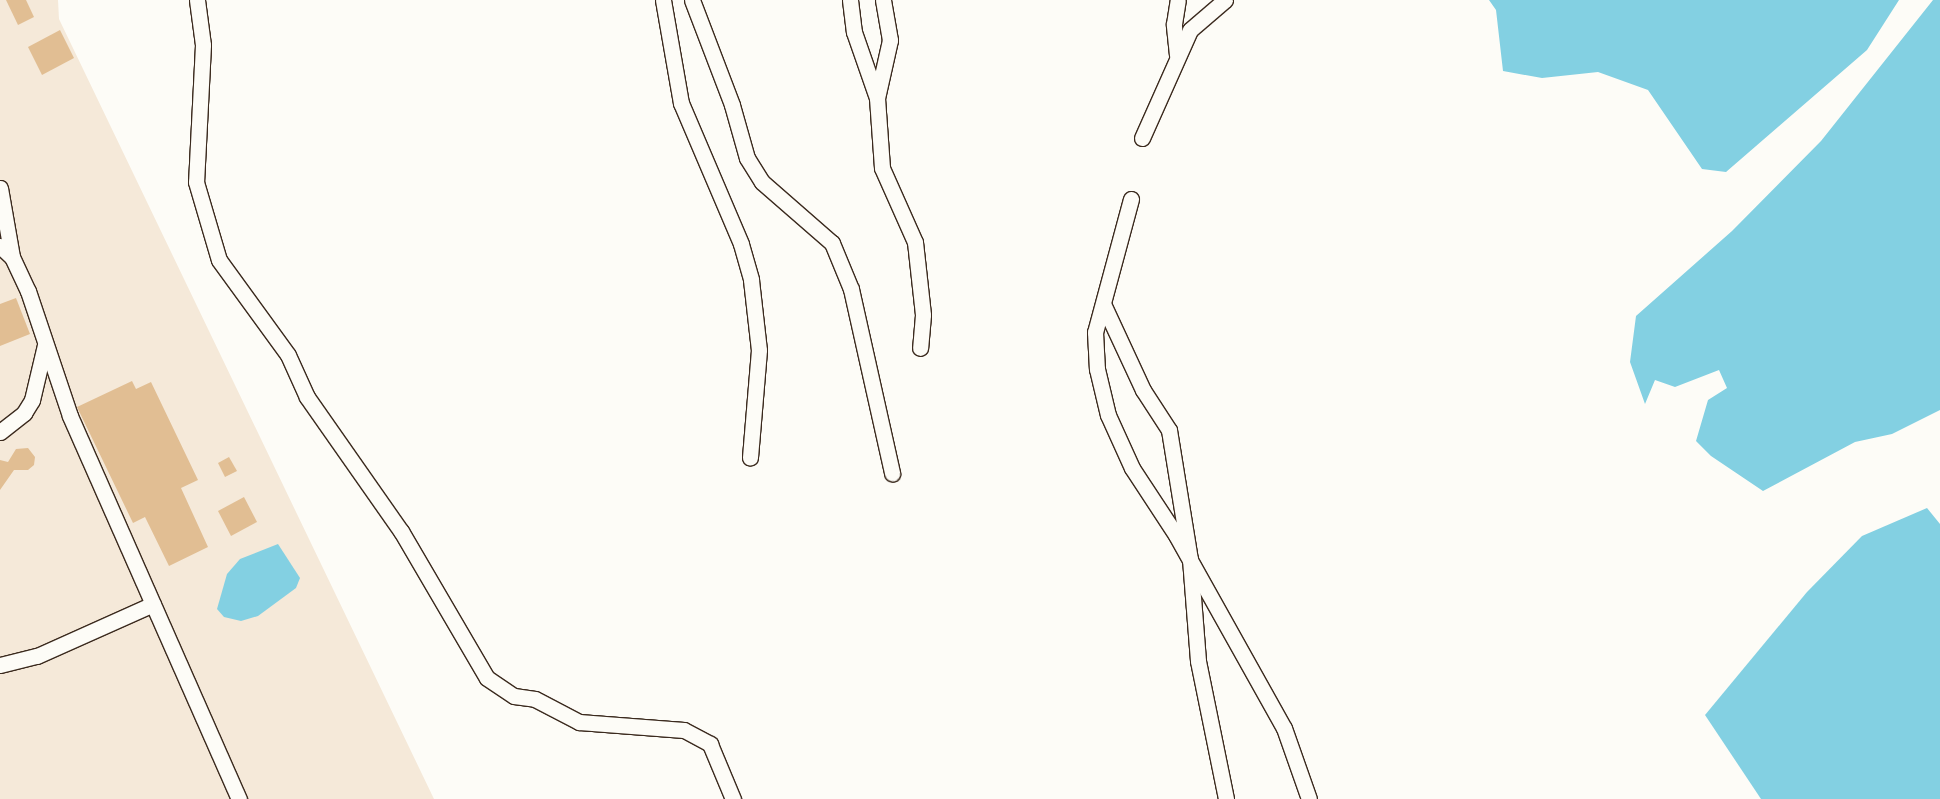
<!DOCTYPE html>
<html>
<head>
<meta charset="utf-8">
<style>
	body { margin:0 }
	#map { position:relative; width:1940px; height:799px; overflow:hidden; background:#fdfcf7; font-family:Pangolin,sans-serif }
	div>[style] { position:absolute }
	.built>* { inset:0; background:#f5e9d9 }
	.water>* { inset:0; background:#83d0e2 }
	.building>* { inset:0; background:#e1be93 }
	.roads { filter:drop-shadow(1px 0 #3b2a1e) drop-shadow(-1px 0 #3b2a1e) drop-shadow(0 1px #3b2a1e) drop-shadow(0 -1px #3b2a1e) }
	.minor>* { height:15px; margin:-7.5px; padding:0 7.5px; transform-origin:7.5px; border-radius:7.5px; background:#fdfcf7 }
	span { translate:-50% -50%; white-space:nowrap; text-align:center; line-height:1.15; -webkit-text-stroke:4.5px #fdfcf7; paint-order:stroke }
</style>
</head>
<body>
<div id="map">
	<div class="built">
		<i style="clip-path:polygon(0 0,58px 0,59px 19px,434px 799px,0 799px)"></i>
	</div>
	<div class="water">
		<i style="clip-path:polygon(1489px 0,1899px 0,1867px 50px,1726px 172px,1702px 169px,1648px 90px,1598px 72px,1542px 78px,1503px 71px,1496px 10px)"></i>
		<i style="clip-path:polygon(1933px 0,1940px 0,1940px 410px,1892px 434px,1855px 442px,1763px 491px,1711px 456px,1696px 441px,1708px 400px,1727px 388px,1719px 370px,1675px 387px,1655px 380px,1645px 404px,1630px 362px,1636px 316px,1732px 231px,1821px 141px)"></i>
		<i style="clip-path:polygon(1927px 508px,1940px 524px,1940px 799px,1761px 799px,1705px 715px,1807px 592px,1862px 536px)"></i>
		<i style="clip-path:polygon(278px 544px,300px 578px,296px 588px,258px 616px,241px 621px,224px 617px,217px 609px,227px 574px,240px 559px)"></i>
	</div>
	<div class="building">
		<i style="clip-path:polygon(6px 0,26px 0,34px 17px,18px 25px)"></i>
		<i style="clip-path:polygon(60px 30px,74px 58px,42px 75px,28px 47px)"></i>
		<i style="clip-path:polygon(16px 298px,30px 334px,0 346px,0 304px)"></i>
		<i style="clip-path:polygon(132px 381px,136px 389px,151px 382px,198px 480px,181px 488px,208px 547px,169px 566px,145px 517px,133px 523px,77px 407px)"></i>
		<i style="clip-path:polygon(28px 448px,35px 457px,34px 465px,28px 470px,14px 470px,0 490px,0 460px,8px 462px,16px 449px)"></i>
		<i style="clip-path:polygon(229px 457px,237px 471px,225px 477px,218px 463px)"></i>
		<i style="clip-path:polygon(244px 497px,257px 522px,231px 536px,218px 511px)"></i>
	</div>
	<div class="roads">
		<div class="minor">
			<i style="left:197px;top:0;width:45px;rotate:82.4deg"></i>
			<i style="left:203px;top:45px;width:137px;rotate:92.9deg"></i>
			<i style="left:196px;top:182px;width:81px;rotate:73.6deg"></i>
			<i style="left:219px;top:260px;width:117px;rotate:54deg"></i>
			<i style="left:288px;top:355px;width:46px;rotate:65.7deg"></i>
			<i style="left:307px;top:397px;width:164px;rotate:55deg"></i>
			<i style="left:401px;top:531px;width:170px;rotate:59.7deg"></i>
			<i style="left:487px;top:678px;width:32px;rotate:34deg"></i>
			<i style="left:514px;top:696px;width:21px;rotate:8deg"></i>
			<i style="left:535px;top:699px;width:50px;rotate:27.6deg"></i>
			<i style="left:579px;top:722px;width:105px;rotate:4.4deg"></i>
			<i style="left:684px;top:730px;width:30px;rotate:28deg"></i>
			<i style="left:710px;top:744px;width:60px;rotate:67.3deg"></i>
			<i style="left:663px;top:0;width:105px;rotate:80.1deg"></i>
			<i style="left:681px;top:103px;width:153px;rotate:66.9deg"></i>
			<i style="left:741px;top:244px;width:37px;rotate:74deg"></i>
			<i style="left:751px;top:280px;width:70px;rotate:83.5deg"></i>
			<i style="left:759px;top:350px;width:108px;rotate:94.8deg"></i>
			<i style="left:692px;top:0;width:112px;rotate:69.1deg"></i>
			<i style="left:732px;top:105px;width:55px;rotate:74.2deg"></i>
			<i style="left:747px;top:158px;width:28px;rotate:58deg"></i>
			<i style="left:762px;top:182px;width:93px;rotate:41.1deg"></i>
			<i style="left:832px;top:243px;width:50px;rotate:67.6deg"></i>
			<i style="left:851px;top:289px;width:189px;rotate:77.4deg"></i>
			<i style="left:850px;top:0;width:32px;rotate:83deg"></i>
			<i style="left:854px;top:32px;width:70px;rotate:70.8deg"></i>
			<i style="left:883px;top:0;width:41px;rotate:80.1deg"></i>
			<i style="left:890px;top:40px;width:59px;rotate:102.6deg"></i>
			<i style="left:877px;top:98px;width:70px;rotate:85.9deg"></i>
			<i style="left:882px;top:168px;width:81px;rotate:66deg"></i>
			<i style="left:915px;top:242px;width:73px;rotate:83.7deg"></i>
			<i style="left:923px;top:315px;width:33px;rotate:95deg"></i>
			<i style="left:1177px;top:55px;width:31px;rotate:-96deg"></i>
			<i style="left:1174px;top:24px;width:24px;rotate:-81deg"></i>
			<i style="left:1142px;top:138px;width:118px;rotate:-66deg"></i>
			<i style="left:1190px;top:30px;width:46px;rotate:-40.6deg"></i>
			<i style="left:0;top:188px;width:70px;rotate:80.1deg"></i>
			<i style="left:1131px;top:199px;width:138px;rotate:105.1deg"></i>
			<i style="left:1095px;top:332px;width:37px;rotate:87deg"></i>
			<i style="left:1097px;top:369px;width:47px;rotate:76.6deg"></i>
			<i style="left:1108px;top:415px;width:58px;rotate:65.6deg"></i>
			<i style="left:1132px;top:468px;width:80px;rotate:56.7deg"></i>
			<i style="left:1176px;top:535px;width:221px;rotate:60.8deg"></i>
			<i style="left:1284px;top:728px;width:75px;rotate:70.6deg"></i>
			<i style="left:0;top:246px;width:16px;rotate:43deg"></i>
			<i style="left:12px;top:257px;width:38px;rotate:65deg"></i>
			<i style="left:28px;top:291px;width:132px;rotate:71.4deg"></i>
			<i style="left:70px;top:416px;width:419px;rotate:66.2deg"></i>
			<i style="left:1104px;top:306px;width:93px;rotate:65.1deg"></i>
			<i style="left:1143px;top:390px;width:48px;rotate:57deg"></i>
			<i style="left:1169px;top:430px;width:131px;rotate:80.8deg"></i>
			<i style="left:1190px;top:559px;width:102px;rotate:85.5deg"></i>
			<i style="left:1198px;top:661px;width:141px;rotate:78.5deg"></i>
			<i style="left:0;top:432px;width:31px;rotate:-38deg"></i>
			<i style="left:24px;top:413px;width:15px;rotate:-58deg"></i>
			<i style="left:32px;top:400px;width:57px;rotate:-76.7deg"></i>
			<i style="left:0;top:665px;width:38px;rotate:-14deg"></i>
			<i style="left:37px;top:656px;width:127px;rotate:-24.1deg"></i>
		</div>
	</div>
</div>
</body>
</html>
